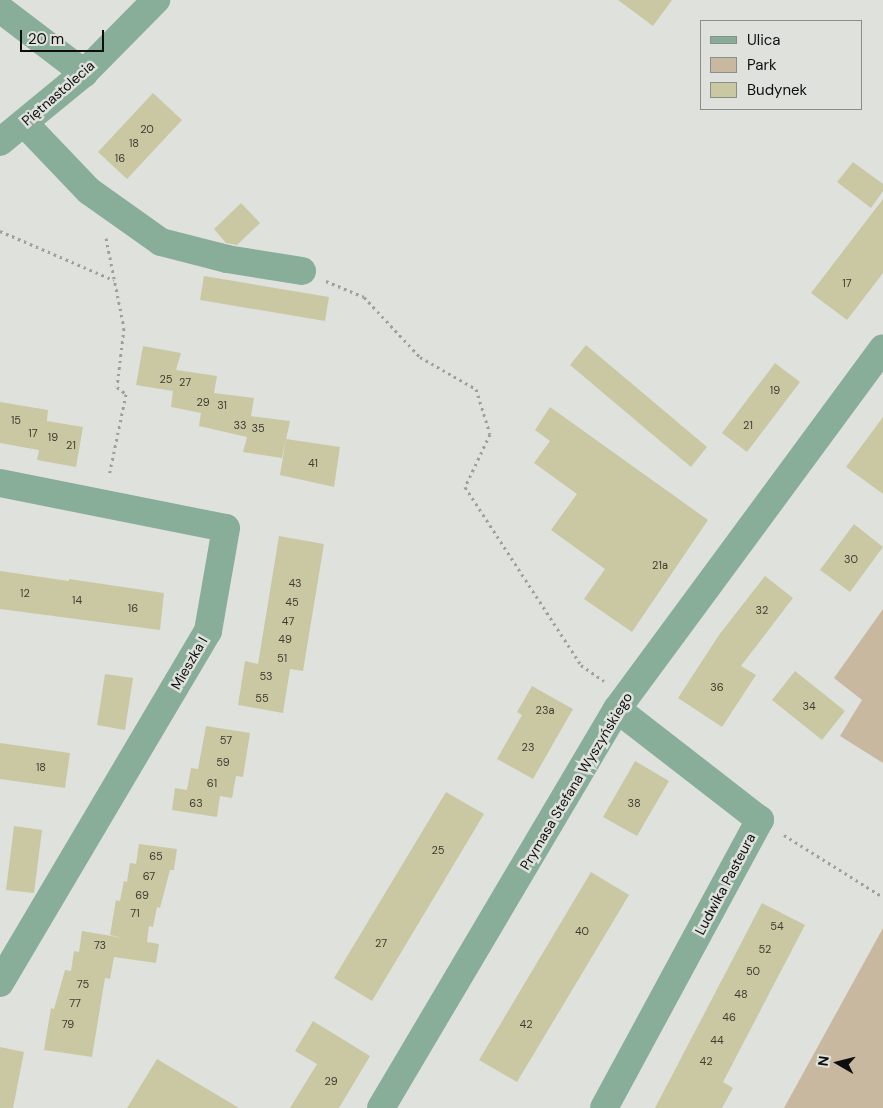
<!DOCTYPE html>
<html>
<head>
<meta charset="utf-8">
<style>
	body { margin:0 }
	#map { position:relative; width:883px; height:1108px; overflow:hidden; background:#dfe1dd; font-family:"DM Sans",sans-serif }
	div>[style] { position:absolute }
	.green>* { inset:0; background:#c9b8a0 }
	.building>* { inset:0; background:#cac8a3 }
	.path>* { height:3px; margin-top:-1.5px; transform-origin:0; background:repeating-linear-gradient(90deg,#9fa09d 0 2.5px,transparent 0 6.5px) }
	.minor>* { height:28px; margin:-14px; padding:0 14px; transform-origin:14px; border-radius:14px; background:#88ad99 }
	span { translate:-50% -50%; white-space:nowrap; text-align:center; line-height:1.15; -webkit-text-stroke:5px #dfe1dd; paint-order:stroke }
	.number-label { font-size:11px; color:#3d3c32 }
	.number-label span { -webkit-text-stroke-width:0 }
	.street-label { font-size:14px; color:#0e0e0d }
	.legend { position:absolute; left:700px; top:20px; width:162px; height:90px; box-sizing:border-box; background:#dfe1dd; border:1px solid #8b8d8a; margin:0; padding:6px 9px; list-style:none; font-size:15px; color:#0e0e0d }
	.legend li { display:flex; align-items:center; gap:10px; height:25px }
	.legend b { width:25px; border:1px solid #8b8d8a }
	.north { position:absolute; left:813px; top:1038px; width:50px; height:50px; -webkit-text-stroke:4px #dfe1dd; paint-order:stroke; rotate:278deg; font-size:14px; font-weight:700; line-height:20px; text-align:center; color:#0e0e0d }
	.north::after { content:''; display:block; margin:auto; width:18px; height:22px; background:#0e0e0d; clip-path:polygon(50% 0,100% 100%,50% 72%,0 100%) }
	.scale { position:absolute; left:20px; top:30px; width:84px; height:22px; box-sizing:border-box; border:2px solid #0e0e0d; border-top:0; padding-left:6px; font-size:15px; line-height:18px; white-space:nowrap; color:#0e0e0d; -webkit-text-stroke:4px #dfe1dd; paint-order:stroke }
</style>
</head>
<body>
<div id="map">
	<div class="green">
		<i style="clip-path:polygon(883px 609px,883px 763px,840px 736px,862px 700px,834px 678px)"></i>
		<i style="clip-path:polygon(883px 928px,883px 1108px,784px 1108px)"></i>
	</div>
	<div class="building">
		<i style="clip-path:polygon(618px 0,672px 0,653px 26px)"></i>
		<i style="clip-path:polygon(153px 93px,182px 120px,127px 179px,98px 152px)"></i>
		<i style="clip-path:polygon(853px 162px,883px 184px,883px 191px,871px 208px,837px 182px)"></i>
		<i style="clip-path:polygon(883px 199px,883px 273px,847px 320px,811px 293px)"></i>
		<i style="clip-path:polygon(241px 203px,260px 223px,237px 245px,226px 243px,214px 229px)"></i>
		<i style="clip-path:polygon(204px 276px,329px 297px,325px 321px,200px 300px)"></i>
		<i style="clip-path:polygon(586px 345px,707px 447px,691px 467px,570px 365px)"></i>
		<i style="clip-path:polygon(143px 346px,181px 353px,176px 370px,217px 376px,214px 393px,254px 398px,251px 416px,290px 421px,282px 458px,243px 452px,247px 437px,199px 426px,201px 413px,171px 407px,173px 391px,136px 385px)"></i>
		<i style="clip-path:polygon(775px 363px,800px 382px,747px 452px,722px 433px)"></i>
		<i style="clip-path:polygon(0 402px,48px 410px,47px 421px,83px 427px,76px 467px,37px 460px,39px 450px,0 443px)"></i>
		<i style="clip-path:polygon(550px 407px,708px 520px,632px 632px,584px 599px,605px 569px,551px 530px,577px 494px,534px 463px,550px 441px,535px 430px)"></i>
		<i style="clip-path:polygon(883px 417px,883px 494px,846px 467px)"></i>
		<i style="clip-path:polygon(286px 439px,340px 447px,334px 487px,280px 475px)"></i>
		<i style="clip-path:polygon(854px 524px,883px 547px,850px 592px,820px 570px)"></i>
		<i style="clip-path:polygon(279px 536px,324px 544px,303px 671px,290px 669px,283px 713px,238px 705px,245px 661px,258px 664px)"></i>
		<i style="clip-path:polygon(0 571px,69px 581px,69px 579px,164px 593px,160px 630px,0 609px)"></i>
		<i style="clip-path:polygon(765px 576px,793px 598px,741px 666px,756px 675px,722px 727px,678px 698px,719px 635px)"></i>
		<i style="clip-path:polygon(795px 671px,845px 711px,822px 740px,772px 700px)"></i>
		<i style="clip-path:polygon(105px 674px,133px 678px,125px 730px,97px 725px)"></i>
		<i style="clip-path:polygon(532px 686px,573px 709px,533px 779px,497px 759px,522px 715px,517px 712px)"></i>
		<i style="clip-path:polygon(206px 726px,250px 733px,243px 777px,236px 776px,232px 798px,220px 796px,217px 817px,172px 810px,175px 788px,187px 790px,191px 768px,198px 769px)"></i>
		<i style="clip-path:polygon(0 743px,70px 753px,65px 788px,0 779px)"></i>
		<i style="clip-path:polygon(635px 761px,669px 781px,637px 836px,603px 817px)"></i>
		<i style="clip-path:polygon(446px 792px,484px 814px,372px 1001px,334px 978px)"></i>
		<i style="clip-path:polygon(14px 826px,42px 830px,34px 893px,6px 890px)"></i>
		<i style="clip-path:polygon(139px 844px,177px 849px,174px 870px,170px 870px,160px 908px,157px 907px,153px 927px,149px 926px,147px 942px,159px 944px,156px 963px,114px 957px,110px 979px,105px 978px,92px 1057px,44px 1050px,51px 1008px,54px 1009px,65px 970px,71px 971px,74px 951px,79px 952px,82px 931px,123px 938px,110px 935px,116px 900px,120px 901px,124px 881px,127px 882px,130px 863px,136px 864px)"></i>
		<i style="clip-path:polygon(591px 872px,629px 895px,517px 1082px,479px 1060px)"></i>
		<i style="clip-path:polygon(762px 903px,805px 925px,723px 1082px,733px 1088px,722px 1108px,655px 1108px)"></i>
		<i style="clip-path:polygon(313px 1021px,370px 1056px,339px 1108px,290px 1108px,317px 1064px,295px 1051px)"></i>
		<i style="clip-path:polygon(0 1047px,24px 1052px,13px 1108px,0 1108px)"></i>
		<i style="clip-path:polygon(157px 1059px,239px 1108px,127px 1108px)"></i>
	</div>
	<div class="path">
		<i style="left:0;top:231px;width:124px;rotate:23.3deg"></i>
		<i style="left:106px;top:238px;width:92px;rotate:78.7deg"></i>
		<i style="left:124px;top:328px;width:59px;rotate:96.8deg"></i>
		<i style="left:117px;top:387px;width:11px;rotate:38deg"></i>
		<i style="left:126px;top:394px;width:84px;rotate:101.7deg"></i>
		<i style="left:326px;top:281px;width:41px;rotate:22.8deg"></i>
		<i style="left:364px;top:297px;width:82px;rotate:47deg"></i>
		<i style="left:420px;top:357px;width:64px;rotate:29.7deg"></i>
		<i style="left:476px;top:389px;width:47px;rotate:72.7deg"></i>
		<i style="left:490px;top:434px;width:59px;rotate:115.3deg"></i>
		<i style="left:465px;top:487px;width:212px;rotate:56.9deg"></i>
		<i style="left:581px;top:665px;width:28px;rotate:35deg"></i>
		<i style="left:784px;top:835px;width:117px;rotate:32.1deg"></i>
	</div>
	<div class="minor">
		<i style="left:0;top:9px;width:106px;rotate:37.3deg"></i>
		<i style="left:24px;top:123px;width:94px;rotate:46.3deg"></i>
		<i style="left:89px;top:191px;width:88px;rotate:35.3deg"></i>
		<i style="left:161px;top:242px;width:68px;rotate:14.4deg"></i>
		<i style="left:227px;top:259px;width:76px;rotate:9.1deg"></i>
		<i style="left:0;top:142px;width:109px;rotate:-39.4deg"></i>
		<i style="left:84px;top:73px;width:103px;rotate:-45.4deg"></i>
		<i style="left:0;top:483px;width:230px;rotate:11.3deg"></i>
		<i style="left:226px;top:528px;width:105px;rotate:99.9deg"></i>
		<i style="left:208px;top:631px;width:409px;rotate:120.6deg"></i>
		<i style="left:381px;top:1108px;width:464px;rotate:-59.4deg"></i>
		<i style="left:617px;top:709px;width:448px;rotate:-53.6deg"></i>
		<i style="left:604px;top:1108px;width:328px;rotate:-61.6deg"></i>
		<i style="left:760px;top:820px;width:181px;rotate:-142.2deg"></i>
	</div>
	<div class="number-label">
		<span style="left:147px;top:129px">20</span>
		<span style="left:134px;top:143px">18</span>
		<span style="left:120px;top:158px">16</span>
		<span style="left:847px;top:283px">17</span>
		<span style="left:166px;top:379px">25</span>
		<span style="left:185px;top:382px">27</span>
		<span style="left:775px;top:390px">19</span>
		<span style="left:203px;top:402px">29</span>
		<span style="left:222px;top:405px">31</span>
		<span style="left:16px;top:420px">15</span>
		<span style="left:240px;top:425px">33</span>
		<span style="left:748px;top:425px">21</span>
		<span style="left:258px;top:428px">35</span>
		<span style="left:33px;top:433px">17</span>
		<span style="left:53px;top:437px">19</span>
		<span style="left:71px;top:445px">21</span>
		<span style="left:313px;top:463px">41</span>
		<span style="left:851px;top:559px">30</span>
		<span style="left:660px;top:565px">21a</span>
		<span style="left:295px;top:583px">43</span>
		<span style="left:25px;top:593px">12</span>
		<span style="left:77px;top:600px">14</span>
		<span style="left:292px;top:602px">45</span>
		<span style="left:133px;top:608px">16</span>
		<span style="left:762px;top:610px">32</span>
		<span style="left:288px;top:621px">47</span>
		<span style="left:285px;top:639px">49</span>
		<span style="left:282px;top:658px">51</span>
		<span style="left:266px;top:676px">53</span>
		<span style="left:717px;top:687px">36</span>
		<span style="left:262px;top:698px">55</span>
		<span style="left:809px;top:706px">34</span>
		<span style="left:545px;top:710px">23a</span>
		<span style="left:226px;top:740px">57</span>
		<span style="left:528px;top:747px">23</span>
		<span style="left:223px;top:762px">59</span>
		<span style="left:41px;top:767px">18</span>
		<span style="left:212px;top:783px">61</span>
		<span style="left:196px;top:803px">63</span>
		<span style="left:634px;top:803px">38</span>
		<span style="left:438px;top:850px">25</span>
		<span style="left:156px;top:856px">65</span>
		<span style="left:149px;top:876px">67</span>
		<span style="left:142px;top:895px">69</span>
		<span style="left:135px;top:913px">71</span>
		<span style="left:777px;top:926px">54</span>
		<span style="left:582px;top:931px">40</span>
		<span style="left:381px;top:943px">27</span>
		<span style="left:100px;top:945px">73</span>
		<span style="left:765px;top:949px">52</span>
		<span style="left:753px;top:971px">50</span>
		<span style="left:83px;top:984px">75</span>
		<span style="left:741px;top:994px">48</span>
		<span style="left:75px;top:1003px">77</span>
		<span style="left:729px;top:1017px">46</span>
		<span style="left:68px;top:1024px">79</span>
		<span style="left:526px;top:1024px">42</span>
		<span style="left:717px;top:1040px">44</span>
		<span style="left:706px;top:1061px">42</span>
		<span style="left:331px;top:1081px">29</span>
	</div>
	<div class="street-label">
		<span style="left:58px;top:93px;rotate:-41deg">Piętnastolecia</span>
		<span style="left:189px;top:663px;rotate:-60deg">Mieszka I</span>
		<span style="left:576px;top:781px;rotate:-59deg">Prymasa Stefana Wyszyńskiego</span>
		<span style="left:725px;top:884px;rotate:-62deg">Ludwika Pasteura</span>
	</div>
	<ul class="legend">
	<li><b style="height:6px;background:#88ad99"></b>Ulica</li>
	<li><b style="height:14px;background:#c9b8a0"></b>Park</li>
	<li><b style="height:14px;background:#cac8a3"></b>Budynek</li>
	</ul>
	<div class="north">N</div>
	<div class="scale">20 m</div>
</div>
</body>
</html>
